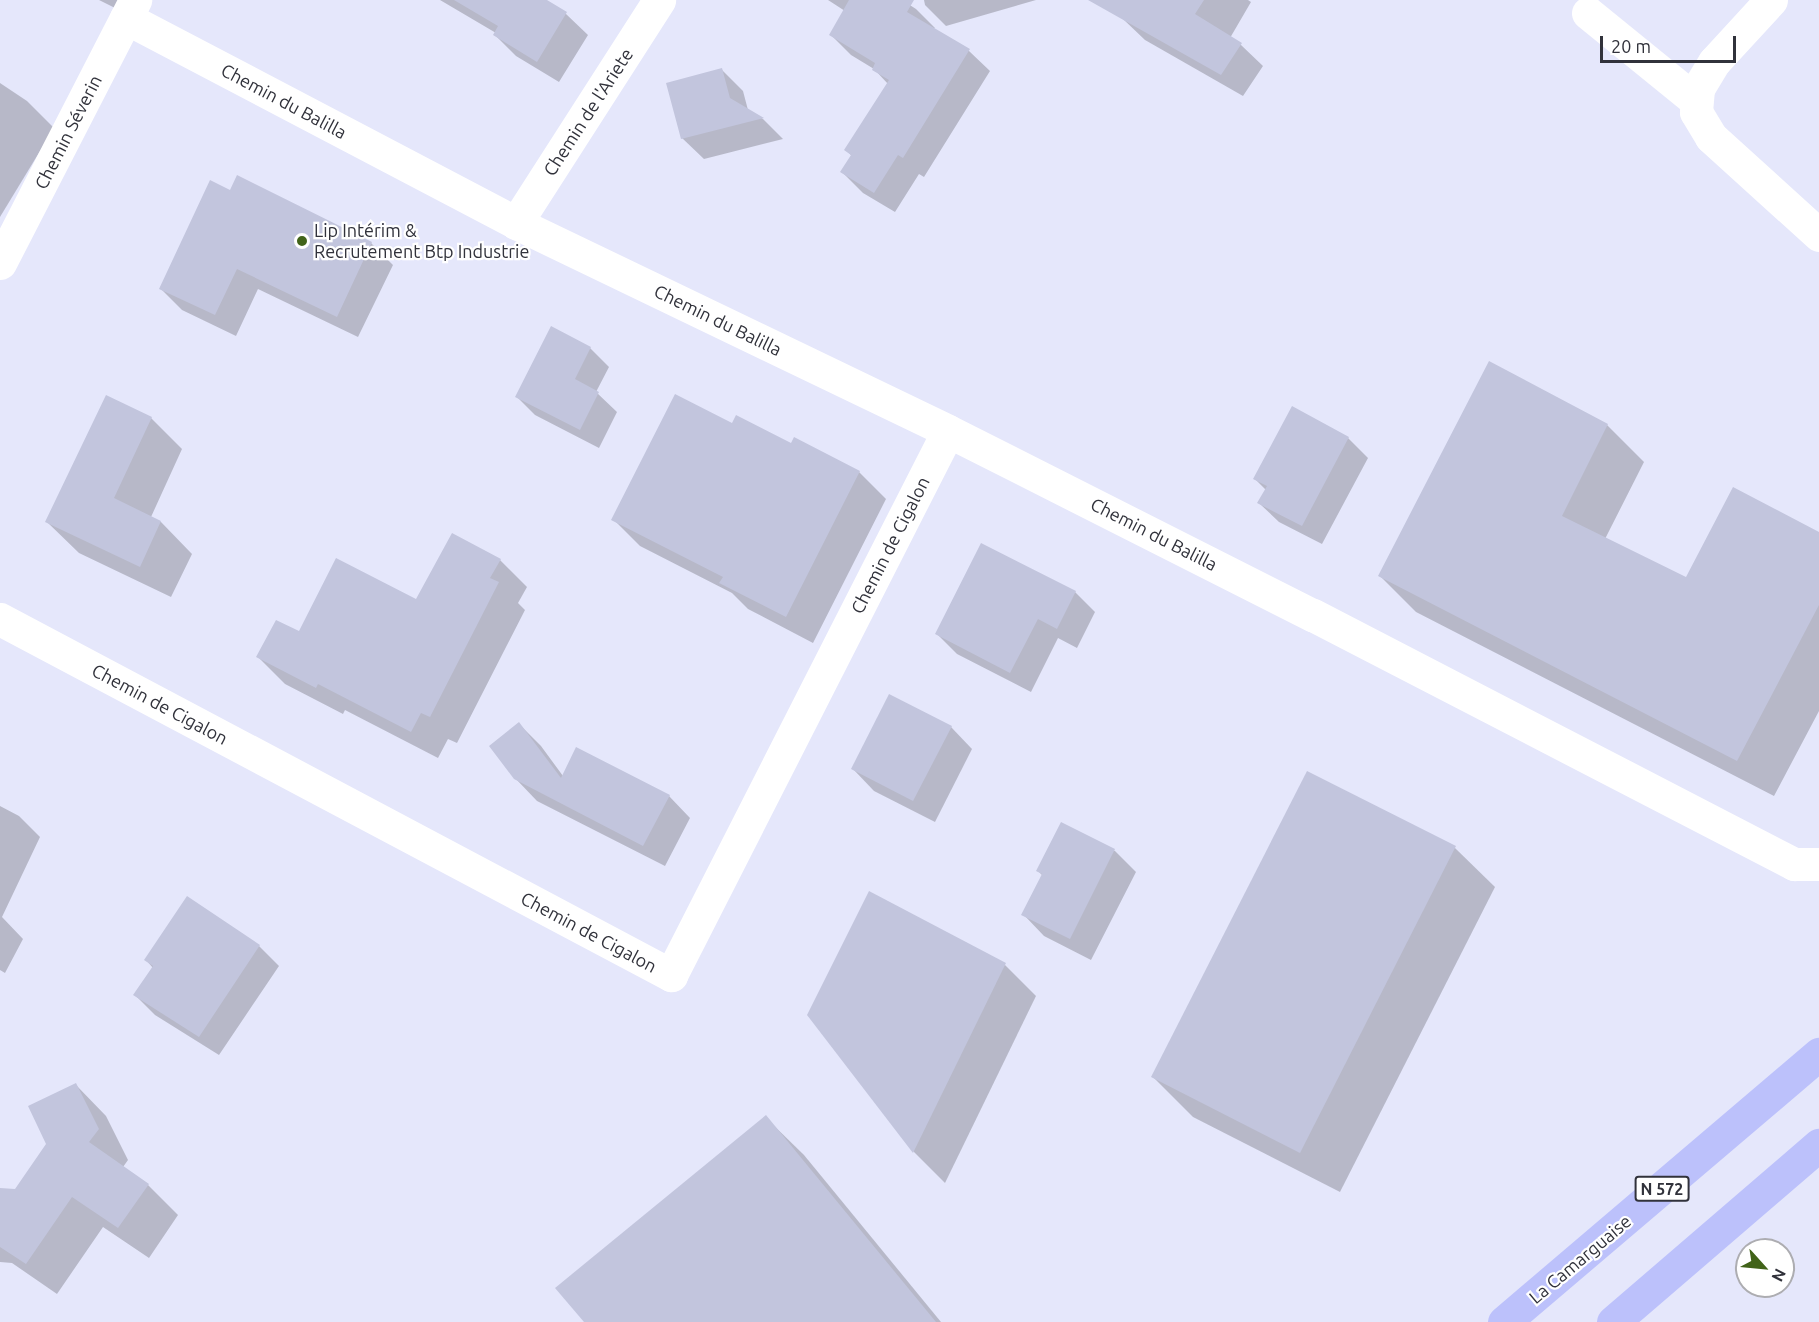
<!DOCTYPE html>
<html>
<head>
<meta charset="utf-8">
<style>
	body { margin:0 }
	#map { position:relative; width:1819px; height:1322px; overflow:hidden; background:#e5e7fb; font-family:Ubuntu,sans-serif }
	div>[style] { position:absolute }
	.shadow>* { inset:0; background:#0003 }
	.building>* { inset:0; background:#c2c5dd }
	.street>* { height:33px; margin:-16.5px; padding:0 16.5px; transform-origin:16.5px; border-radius:16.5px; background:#fff }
	.highway>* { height:33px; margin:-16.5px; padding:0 16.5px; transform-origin:16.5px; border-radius:16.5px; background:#bcc1fb }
	.dots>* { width:16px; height:16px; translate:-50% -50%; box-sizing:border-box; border:3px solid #fff; border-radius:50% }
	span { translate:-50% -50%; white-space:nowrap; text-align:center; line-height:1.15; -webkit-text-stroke:4.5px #fff; paint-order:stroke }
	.shield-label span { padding:2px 4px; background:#fff; border:2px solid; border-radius:4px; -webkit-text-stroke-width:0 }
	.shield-label { font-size:16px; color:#31323b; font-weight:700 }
	.street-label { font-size:18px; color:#31323b }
	.poi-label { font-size:18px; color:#31323b }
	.left { translate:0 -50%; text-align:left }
	.north { position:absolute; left:1735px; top:1238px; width:60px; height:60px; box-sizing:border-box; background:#fff; border:2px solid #adadb1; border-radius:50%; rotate:117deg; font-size:16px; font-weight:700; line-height:24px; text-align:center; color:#31323b }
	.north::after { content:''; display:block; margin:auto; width:21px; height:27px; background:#416319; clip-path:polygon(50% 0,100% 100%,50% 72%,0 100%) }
	.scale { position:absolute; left:1600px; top:36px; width:136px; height:27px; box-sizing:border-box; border:3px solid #31323b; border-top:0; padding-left:8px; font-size:18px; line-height:21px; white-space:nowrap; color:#31323b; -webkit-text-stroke:4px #fff; paint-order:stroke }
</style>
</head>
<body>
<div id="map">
	<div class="shadow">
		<i style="clip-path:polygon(99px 0,122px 0,117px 9px)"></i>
		<i style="clip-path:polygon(440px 0,544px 0,566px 14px,588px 35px,559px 82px,516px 56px,495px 35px,496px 33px)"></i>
		<i style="clip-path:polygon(828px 0,902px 0,916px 9px,935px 28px,933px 29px,969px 51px,990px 71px,924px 177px,919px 174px,895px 212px,863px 193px,842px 172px,852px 156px,846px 150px,888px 84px,874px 69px,851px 55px,831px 35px,845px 11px)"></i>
		<i style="clip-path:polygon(924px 0,1036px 0,946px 26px,925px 5px)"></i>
		<i style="clip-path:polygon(1134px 0,1248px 0,1251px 2px,1230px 38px,1241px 45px,1263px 66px,1243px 96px,1145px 40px,1123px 19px)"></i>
		<i style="clip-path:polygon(722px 70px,743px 91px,748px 110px,763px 119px,783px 139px,704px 159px,682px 138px)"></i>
		<i style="clip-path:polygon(0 83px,27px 101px,54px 128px,0 217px)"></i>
		<i style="clip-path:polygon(231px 192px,371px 243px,393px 265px,358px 337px,258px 289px,236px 336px,182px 310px,160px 288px)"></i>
		<i style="clip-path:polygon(590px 348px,609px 367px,596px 392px,617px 412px,599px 448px,535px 415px,517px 397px)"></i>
		<i style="clip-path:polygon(1293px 408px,1348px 438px,1368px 458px,1322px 544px,1279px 522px,1259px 503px,1266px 490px,1255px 479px)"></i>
		<i style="clip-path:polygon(151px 418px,182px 449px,151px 517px,161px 522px,192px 554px,171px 597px,79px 553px,47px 522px)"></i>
		<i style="clip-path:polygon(733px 425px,792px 445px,794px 439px,859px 472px,886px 499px,813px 643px,748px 609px,732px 593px,640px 546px,613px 519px)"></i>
		<i style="clip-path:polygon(1607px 425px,1644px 462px,1605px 539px,1686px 579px,1819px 534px,1819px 711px,1774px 796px,1416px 612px,1380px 576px)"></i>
		<i style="clip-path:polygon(500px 560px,527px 587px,518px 603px,525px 610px,457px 743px,448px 739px,438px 758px,345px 710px,343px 714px,285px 684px,258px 657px,299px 633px,417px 601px)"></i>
		<i style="clip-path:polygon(1075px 592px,1095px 612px,1077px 648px,1058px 638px,1031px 692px,957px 654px,937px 634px)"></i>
		<i style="clip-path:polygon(519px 724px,541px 746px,563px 776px,669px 796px,690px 818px,665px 866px,537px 801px,515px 778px)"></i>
		<i style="clip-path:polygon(951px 727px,972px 749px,935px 822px,874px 791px,853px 769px)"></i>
		<i style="clip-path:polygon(1308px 773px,1455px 848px,1495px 887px,1340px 1192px,1193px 1117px,1153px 1077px)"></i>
		<i style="clip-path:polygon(0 806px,19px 816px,40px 837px,2px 917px,23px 939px,5px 973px,0 970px)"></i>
		<i style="clip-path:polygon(1062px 824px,1115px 851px,1136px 872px,1091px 960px,1044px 936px,1023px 914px,1043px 876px,1038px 871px)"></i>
		<i style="clip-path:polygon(259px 946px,279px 966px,219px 1055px,155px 1015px,135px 995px,153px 968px,146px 960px)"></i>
		<i style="clip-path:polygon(1005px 965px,1036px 996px,945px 1183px,914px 1152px,809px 1015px)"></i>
		<i style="clip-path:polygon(76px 1085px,106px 1116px,128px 1160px,123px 1167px,148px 1185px,178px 1215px,149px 1258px,103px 1227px,57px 1294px,12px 1263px,0 1262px,0 1189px,16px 1191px,48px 1144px)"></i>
		<i style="clip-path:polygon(765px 1117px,804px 1155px,941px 1322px,585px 1322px)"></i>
	</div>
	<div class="building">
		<i style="clip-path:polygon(454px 0,547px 0,567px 12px,537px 62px,493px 35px,498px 26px)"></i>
		<i style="clip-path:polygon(849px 0,914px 0,907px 12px,970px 49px,903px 158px,898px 155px,874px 193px,840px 172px,851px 155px,844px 150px,889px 80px,872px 70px,875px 63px,829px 35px)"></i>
		<i style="clip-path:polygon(1088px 0,1204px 0,1195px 14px,1242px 43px,1221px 75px)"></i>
		<i style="clip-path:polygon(722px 68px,730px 98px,764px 118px,681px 139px,666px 83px)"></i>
		<i style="clip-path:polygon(237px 175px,372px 242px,337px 317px,237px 269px,215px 315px,159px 289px,210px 180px,230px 190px)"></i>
		<i style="clip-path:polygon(551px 326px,591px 347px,575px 379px,599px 392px,580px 430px,515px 397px)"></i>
		<i style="clip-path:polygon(1489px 361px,1608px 424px,1562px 516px,1686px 577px,1733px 487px,1819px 532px,1819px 605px,1737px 761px,1378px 576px)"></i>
		<i style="clip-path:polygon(675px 394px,732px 423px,736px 415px,791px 443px,794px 437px,860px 471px,786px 617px,719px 583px,723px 577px,611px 520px)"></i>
		<i style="clip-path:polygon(106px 395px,152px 417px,114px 498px,161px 521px,140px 567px,45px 522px)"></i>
		<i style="clip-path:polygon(1292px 406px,1349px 437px,1302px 526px,1257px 503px,1267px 486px,1253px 479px)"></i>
		<i style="clip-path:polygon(452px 533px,501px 559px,490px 578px,499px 582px,430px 717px,421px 713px,411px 732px,318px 684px,316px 688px,256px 657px,276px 620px,299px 631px,336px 558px,416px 599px)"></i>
		<i style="clip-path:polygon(981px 543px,1076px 591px,1057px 629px,1038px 619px,1010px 673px,935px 634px)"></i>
		<i style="clip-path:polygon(889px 694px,952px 726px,913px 801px,851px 769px)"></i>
		<i style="clip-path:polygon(519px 722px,561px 778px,576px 747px,670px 795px,643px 846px,514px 779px,489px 746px)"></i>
		<i style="clip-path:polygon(1307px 771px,1456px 846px,1300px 1153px,1151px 1077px)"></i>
		<i style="clip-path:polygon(1061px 822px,1115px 849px,1070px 939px,1021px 915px,1042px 874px,1036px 871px)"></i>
		<i style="clip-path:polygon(869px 891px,1006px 963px,913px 1153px,807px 1015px)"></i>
		<i style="clip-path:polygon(187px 896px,260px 945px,199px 1037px,133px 995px,153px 966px,144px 960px)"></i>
		<i style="clip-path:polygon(76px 1083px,99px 1129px,89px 1142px,149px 1184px,118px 1228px,72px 1197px,26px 1264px,0 1247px,0 1188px,15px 1189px,46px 1144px,28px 1106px)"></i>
		<i style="clip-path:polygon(766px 1115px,936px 1322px,584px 1322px,555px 1288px)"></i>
	</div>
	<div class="street">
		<i style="left:1771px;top:0;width:84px;rotate:132.6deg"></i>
		<i style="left:1714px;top:62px;width:31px;rotate:121deg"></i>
		<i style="left:1698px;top:89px;width:23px;rotate:95deg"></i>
		<i style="left:1696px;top:112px;width:29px;rotate:59deg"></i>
		<i style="left:1711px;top:137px;width:146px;rotate:42.2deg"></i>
		<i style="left:1588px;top:13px;width:138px;rotate:39.1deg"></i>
		<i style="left:126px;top:18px;width:441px;rotate:27.7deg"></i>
		<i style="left:516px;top:223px;width:479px;rotate:25.7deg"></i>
		<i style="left:948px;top:431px;width:409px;rotate:26.8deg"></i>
		<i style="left:1313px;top:615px;width:542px;rotate:27.37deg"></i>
		<i style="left:1794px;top:864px;width:25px"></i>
		<i style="left:516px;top:223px;width:265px;rotate:-57.3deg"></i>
		<i style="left:0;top:263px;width:296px;rotate:-62.8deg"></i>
		<i style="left:0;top:619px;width:760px;rotate:27.95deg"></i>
		<i style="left:671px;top:975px;width:610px;rotate:-63.02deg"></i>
	</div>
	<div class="highway">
		<i style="left:1504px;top:1322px;width:414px;rotate:-40.4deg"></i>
		<i style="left:1613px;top:1322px;width:272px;rotate:-40.7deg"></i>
	</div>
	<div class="dots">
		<i style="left:302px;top:241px;background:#416319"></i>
	</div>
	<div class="shield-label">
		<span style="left:1662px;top:1189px">N 572</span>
	</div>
	<div class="street-label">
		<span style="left:284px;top:101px;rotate:28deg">Chemin du Balilla</span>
		<span style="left:588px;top:112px;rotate:-57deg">Chemin de l'Ariete</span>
		<span style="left:68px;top:132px;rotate:-63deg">Chemin Séverin</span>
		<span style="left:718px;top:320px;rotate:26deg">Chemin du Balilla</span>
		<span style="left:1154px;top:534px;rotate:27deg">Chemin du Balilla</span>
		<span style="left:890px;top:545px;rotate:-63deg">Chemin de Cigalon</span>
		<span style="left:160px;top:704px;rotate:28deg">Chemin de Cigalon</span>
		<span style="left:589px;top:932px;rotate:28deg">Chemin de Cigalon</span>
		<span style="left:1580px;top:1259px;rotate:-40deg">La Camarguaise</span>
	</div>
	<div class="poi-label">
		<span class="left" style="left:314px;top:241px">Lip Intérim &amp;<br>Recrutement Btp Industrie</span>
	</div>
	<div class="north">N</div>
	<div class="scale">20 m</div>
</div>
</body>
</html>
